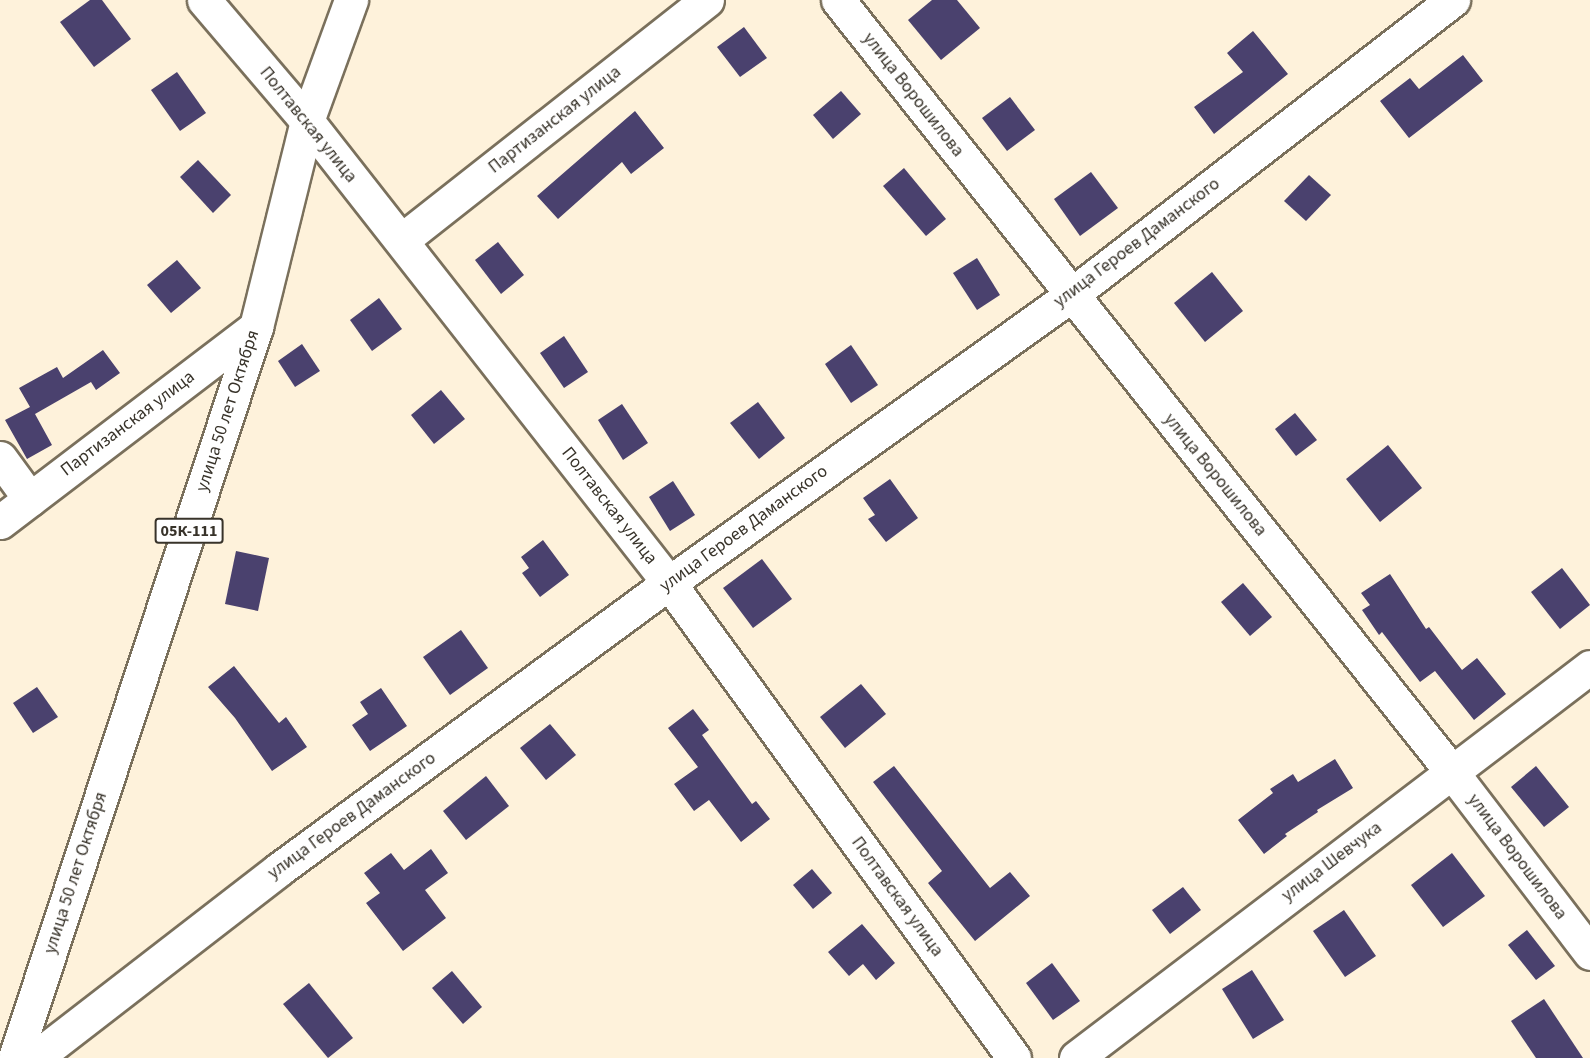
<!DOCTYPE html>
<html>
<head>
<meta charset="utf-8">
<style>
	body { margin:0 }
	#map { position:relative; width:1590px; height:1058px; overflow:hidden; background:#fef2db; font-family:"Source Sans 3",sans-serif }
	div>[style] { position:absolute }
	.building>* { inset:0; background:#4a416e }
	.roads { filter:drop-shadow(2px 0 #7a705c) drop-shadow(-2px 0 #7a705c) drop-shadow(0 2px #7a705c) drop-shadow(0 -2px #7a705c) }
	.minor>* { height:33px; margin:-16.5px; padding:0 16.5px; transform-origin:16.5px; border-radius:16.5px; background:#fff }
	.major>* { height:33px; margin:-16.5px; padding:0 16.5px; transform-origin:16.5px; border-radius:16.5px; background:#fff }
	span { translate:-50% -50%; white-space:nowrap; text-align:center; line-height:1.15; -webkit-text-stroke:6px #fff; paint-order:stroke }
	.shield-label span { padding:2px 4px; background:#fff; border:2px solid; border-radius:4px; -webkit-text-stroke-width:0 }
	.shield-label { font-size:16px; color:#38332a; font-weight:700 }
	.street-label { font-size:18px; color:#38332a }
</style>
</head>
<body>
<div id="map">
	<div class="building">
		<i style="clip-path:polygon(90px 0,102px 0,131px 39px,94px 67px,60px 22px)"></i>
		<i style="clip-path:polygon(932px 0,957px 0,980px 28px,941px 60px,908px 20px)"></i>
		<i style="clip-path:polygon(744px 27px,767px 58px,740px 77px,717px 47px)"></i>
		<i style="clip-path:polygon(1253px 31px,1288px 74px,1214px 134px,1194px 107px,1243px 72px,1227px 53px)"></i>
		<i style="clip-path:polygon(1463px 55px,1483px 81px,1409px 138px,1380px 101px,1410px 78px,1419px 89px)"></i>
		<i style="clip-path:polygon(177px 72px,206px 113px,180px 131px,151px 90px)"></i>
		<i style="clip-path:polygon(841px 91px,861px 114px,833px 139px,813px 115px)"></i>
		<i style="clip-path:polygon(1010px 97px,1035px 130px,1007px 151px,982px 118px)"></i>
		<i style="clip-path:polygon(635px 111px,664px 148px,631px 174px,622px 162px,558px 219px,537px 196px)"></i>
		<i style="clip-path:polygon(198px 160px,231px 195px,213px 213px,180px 177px)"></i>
		<i style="clip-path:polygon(904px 168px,946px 219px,926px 236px,883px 186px)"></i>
		<i style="clip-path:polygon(1091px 172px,1118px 208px,1080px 236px,1054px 199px)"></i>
		<i style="clip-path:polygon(1309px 175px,1331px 195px,1306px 221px,1284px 201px)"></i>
		<i style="clip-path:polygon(498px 242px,524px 275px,501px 294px,475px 260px)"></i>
		<i style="clip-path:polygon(977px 258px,1000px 295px,977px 310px,953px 273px)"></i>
		<i style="clip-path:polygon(177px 260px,201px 288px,171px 313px,147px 285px)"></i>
		<i style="clip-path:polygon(1212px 272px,1243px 311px,1205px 342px,1174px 303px)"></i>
		<i style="clip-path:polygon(379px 298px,402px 329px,372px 351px,350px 320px)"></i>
		<i style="clip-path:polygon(564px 336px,588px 372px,564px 388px,540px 353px)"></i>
		<i style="clip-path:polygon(302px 344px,320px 371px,295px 387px,278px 361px)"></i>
		<i style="clip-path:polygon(851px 345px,878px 385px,851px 403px,825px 364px)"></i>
		<i style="clip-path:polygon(103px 350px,120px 373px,96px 390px,91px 382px,35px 414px,52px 445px,27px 459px,5px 420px,30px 407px,19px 388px,57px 367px,63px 378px)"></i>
		<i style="clip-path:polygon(441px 390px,465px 419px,434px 444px,411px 415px)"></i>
		<i style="clip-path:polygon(758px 402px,785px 438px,759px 459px,730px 423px)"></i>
		<i style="clip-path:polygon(622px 404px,648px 443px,623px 460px,598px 420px)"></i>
		<i style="clip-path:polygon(1295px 413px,1317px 440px,1296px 456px,1275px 429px)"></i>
		<i style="clip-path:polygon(1388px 445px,1422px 488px,1380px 522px,1346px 479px)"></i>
		<i style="clip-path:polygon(890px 479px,918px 518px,886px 542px,868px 519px,875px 515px,863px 498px)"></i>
		<i style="clip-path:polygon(673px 481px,695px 515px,670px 531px,649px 497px)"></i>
		<i style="clip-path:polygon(543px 540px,569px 575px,540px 597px,522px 573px,529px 568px,521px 557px)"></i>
		<i style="clip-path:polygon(236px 551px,269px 558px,258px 611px,225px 604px)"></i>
		<i style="clip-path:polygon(762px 559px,792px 599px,753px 628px,723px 588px)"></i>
		<i style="clip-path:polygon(1562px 568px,1590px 605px,1560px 629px,1531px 592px)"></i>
		<i style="clip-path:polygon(1390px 574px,1426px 629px,1429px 627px,1462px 670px,1477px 658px,1506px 694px,1474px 720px,1435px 671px,1420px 682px,1382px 632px,1379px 635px,1362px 610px,1370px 605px,1361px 593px)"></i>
		<i style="clip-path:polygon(1243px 583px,1272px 617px,1250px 636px,1221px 602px)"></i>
		<i style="clip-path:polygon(461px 630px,488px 668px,450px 695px,423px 657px)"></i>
		<i style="clip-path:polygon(234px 666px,279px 723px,286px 717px,307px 747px,272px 771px,235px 718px,208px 687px)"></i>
		<i style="clip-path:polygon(861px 684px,886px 714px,845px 748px,820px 717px)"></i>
		<i style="clip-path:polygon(37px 687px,58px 717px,33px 733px,13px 703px)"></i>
		<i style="clip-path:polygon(381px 688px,407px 726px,370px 751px,352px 725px,368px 714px,360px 702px)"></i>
		<i style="clip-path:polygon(693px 709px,709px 730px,702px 735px,752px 804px,756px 801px,770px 819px,741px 842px,709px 800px,694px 811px,674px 784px,698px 767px,668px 728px)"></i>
		<i style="clip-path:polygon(550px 724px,576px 755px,546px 780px,520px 748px)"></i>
		<i style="clip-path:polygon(1335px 759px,1353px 788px,1317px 810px,1318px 812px,1285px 834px,1287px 836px,1264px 854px,1238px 820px,1273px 793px,1270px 789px,1293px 774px,1298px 782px)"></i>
		<i style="clip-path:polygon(894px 766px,990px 888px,1010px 872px,1030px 896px,975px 941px,928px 883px,942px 871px,873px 782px)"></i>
		<i style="clip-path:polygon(1536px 766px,1569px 807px,1544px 827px,1511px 787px)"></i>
		<i style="clip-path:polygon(486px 776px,509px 806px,466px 840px,443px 811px)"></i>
		<i style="clip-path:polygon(431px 849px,448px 873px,425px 890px,446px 918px,403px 951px,366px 903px,380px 893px,364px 873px,391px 853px,404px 870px)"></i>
		<i style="clip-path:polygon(1452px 853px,1485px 896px,1443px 927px,1411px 885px)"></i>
		<i style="clip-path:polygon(812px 869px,832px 893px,813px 909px,793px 885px)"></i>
		<i style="clip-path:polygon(1183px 887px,1201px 910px,1170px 934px,1152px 910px)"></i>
		<i style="clip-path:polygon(1344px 910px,1376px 956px,1345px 977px,1313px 931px)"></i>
		<i style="clip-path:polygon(862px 924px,895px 963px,876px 980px,863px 964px,849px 976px,828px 952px)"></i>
		<i style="clip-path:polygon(1527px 930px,1555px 966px,1536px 980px,1508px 945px)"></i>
		<i style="clip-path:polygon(1052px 963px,1080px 1001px,1053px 1020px,1026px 983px)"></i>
		<i style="clip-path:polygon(1252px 970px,1284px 1020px,1253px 1039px,1222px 989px)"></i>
		<i style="clip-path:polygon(452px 971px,482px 1007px,463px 1024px,432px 988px)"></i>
		<i style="clip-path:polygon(309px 983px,353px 1038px,328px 1058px,283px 1004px)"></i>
		<i style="clip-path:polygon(1544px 999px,1583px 1058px,1536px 1058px,1511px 1021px)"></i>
	</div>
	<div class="roads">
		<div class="minor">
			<i style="left:204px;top:0;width:159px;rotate:49.6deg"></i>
			<i style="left:307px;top:121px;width:587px;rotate:51.92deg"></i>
			<i style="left:669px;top:583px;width:587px;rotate:54.01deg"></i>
			<i style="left:838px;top:0;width:985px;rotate:51.51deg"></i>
			<i style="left:1451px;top:771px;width:229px;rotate:52.6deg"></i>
			<i style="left:402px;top:240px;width:388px;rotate:-38.2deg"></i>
			<i style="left:0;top:458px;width:51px;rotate:53.8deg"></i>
			<i style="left:0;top:522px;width:322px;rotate:-37.3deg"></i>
			<i style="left:35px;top:1058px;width:307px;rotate:-37.7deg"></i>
			<i style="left:278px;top:870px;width:485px;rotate:-36.3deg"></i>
			<i style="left:669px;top:583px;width:495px;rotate:-35.6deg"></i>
			<i style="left:1071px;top:295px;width:483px;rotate:-37.7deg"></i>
			<i style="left:1076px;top:1058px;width:646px;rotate:-37.26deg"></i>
		</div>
		<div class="major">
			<i style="left:15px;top:1058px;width:770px;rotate:-71.75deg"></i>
			<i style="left:256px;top:327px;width:212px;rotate:-76.1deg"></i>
			<i style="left:307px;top:121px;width:129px;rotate:-70deg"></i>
		</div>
	</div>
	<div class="shield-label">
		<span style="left:189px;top:531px">05К-111</span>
	</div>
	<div class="street-label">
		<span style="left:913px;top:95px;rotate:52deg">улица Ворошилова</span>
		<span style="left:555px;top:120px;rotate:-38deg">Партизанская улица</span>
		<span style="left:308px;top:125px;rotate:51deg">Полтавская улица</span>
		<span style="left:1137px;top:243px;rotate:-37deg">улица Героев Даманского</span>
		<span style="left:228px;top:411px;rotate:-72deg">улица 50 лет Октября</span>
		<span style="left:128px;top:424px;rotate:-37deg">Партизанская улица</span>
		<span style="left:1215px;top:475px;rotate:51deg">улица Ворошилова</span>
		<span style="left:609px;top:506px;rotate:52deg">Полтавская улица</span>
		<span style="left:744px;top:529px;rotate:-36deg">улица Героев Даманского</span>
		<span style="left:352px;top:816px;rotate:-36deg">улица Героев Даманского</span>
		<span style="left:1517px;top:857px;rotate:53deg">улица Ворошилова</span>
		<span style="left:1332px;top:862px;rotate:-37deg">улица Шевчука</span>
		<span style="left:76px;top:873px;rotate:-72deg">улица 50 лет Октября</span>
		<span style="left:897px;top:897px;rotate:54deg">Полтавская улица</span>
	</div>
</div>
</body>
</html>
